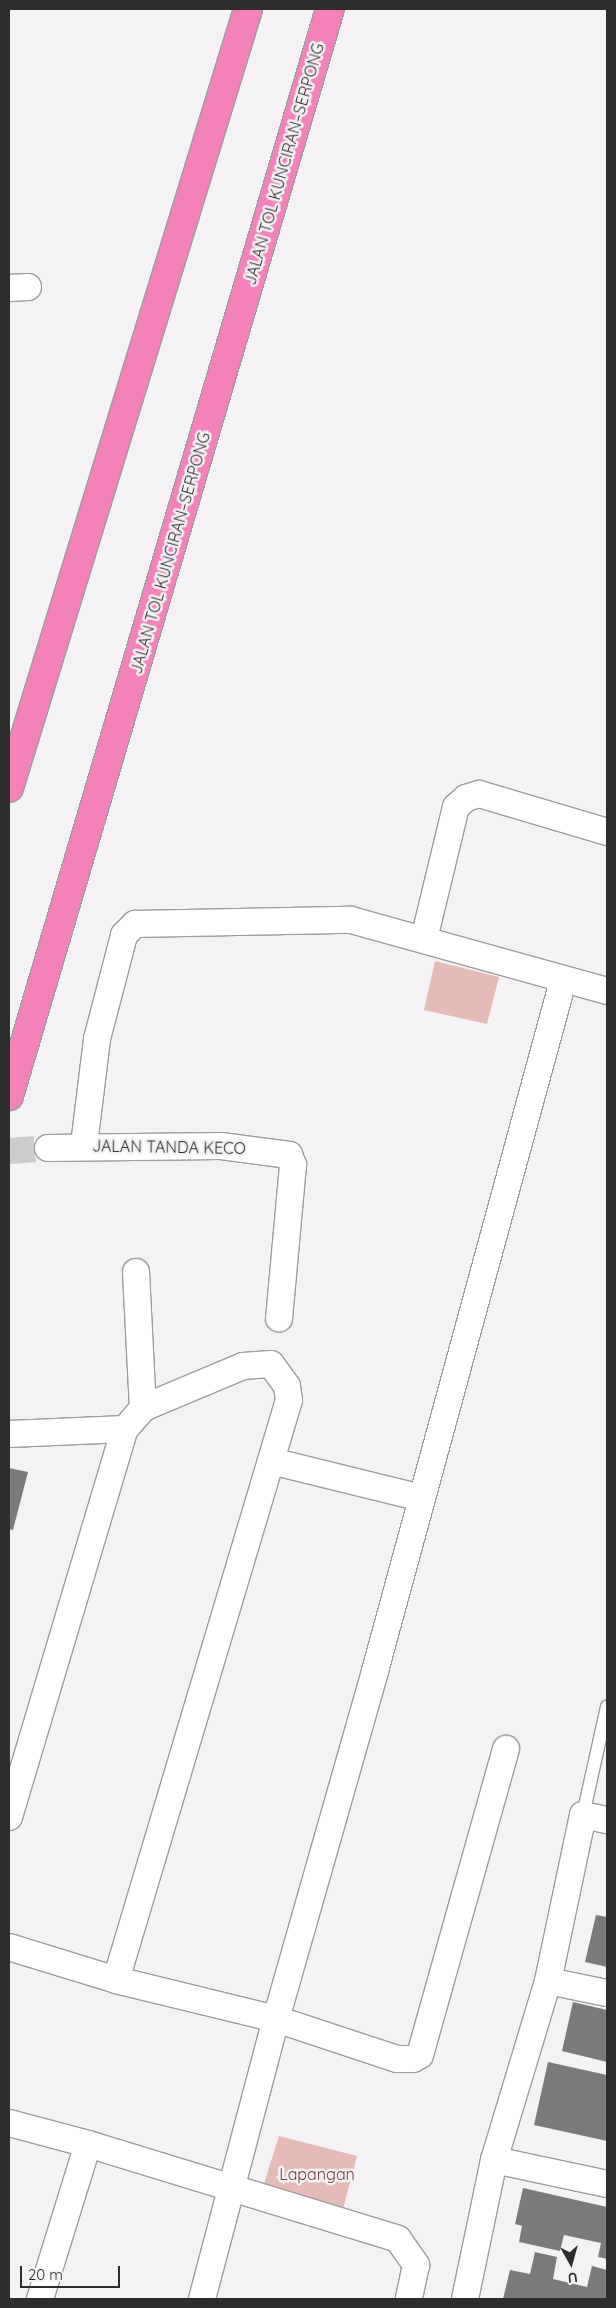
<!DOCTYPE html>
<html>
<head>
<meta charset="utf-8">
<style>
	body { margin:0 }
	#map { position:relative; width:616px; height:2308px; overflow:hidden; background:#f4f2f5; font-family:Quicksand,sans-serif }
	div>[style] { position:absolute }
	.green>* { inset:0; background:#e5bbb8 }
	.building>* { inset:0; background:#7a7a7d }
	.street-tunnel>* { height:26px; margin-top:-13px; transform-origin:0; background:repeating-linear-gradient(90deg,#cccbcd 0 26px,transparent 0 39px) }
	.roads { filter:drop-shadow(1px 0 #9e9c9e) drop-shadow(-1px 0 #9e9c9e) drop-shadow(0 1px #9e9c9e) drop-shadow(0 -1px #9e9c9e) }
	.lane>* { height:12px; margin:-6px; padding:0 6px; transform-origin:6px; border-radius:6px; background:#fff }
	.street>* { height:26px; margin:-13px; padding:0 13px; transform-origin:13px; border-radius:13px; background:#fff }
	.highway>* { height:28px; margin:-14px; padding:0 14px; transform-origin:14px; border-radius:14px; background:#f381ba }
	span { translate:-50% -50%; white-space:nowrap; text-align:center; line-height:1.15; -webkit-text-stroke:5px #f4f2f5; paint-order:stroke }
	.street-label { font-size:16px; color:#2e2d2e }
	.park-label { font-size:16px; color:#723b38 }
	.frame { position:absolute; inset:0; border:10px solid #2e2d2e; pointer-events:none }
	.north { position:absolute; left:546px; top:2238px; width:50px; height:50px; -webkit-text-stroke:4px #f4f2f5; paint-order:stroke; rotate:173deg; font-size:14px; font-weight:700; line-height:20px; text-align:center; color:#2e2d2e }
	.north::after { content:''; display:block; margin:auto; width:18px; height:22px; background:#2e2d2e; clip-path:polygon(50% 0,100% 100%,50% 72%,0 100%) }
	.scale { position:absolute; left:20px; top:2266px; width:100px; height:22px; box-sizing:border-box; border:2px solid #2e2d2e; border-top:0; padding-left:6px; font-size:15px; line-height:18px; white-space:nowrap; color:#2e2d2e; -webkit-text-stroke:4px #f4f2f5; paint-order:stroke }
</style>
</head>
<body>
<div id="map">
	<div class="green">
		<i style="clip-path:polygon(435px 961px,499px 977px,487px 1024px,424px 1010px)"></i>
		<i style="clip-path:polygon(279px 2136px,357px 2156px,343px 2209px,263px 2187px)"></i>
	</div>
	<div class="building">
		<i style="clip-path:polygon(9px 1468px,28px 1472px,13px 1530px,9px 1529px)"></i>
		<i style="clip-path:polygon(596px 1915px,607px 1917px,607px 1967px,585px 1962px)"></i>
		<i style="clip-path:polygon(573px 2002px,607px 2010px,607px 2062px,562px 2051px)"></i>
		<i style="clip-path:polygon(548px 2062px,607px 2075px,607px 2141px,534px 2125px)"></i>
		<i style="clip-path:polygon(523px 2188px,607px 2207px,607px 2259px,598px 2257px,601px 2243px,564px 2235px,560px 2251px,519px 2242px,522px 2226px,515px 2224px)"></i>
		<i style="clip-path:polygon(535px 2252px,557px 2257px,553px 2279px,587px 2287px,592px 2266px,607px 2270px,607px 2299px,503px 2299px,510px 2270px,530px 2274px)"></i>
	</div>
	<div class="street-tunnel">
		<i style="left:9px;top:1151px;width:39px;rotate:-4deg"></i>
	</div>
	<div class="roads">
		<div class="lane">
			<i style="left:583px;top:1815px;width:111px;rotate:-77.5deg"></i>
		</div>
		<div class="street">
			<i style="left:9px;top:288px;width:19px;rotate:-3deg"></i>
			<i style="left:424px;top:939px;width:136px;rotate:-76.4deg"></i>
			<i style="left:456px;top:807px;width:13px;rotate:-42deg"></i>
			<i style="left:466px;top:798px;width:14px;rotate:-17deg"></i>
			<i style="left:479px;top:794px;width:134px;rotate:16.5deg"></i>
			<i style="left:84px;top:1145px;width:107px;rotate:-83deg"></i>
			<i style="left:97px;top:1039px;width:107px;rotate:-75.4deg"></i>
			<i style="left:124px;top:935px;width:16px;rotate:-45deg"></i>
			<i style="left:135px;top:924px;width:216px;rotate:-1.1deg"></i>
			<i style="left:351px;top:920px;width:266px;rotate:15.5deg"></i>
			<i style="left:48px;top:1148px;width:173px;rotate:-0.7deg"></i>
			<i style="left:221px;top:1146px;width:69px;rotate:7.5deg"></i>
			<i style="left:289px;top:1155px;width:11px;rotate:68deg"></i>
			<i style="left:293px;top:1165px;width:154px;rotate:95.2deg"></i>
			<i style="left:136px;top:1272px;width:136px;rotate:87.1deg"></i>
			<i style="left:9px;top:1434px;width:116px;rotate:-2.5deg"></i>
			<i style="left:125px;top:1429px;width:28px;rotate:-49deg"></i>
			<i style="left:143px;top:1408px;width:108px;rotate:-22.8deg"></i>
			<i style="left:243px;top:1366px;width:28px;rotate:-4deg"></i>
			<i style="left:271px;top:1364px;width:27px;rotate:54deg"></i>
			<i style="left:287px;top:1386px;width:14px;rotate:82deg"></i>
			<i style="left:289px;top:1400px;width:605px;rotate:106.61deg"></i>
			<i style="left:271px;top:1461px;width:155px;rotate:13.8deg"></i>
			<i style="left:9px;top:1817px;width:405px;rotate:-73.4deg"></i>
			<i style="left:9px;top:1947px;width:112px;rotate:17.1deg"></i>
			<i style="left:116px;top:1980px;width:165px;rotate:13.7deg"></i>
			<i style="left:276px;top:2019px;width:127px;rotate:18.3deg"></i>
			<i style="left:397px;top:2059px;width:16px"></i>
			<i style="left:413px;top:2059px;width:8px;rotate:-30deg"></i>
			<i style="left:420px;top:2055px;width:318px;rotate:-74.3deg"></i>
			<i style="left:548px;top:1981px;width:60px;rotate:11.5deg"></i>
			<i style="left:9px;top:2123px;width:82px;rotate:14.9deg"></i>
			<i style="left:88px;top:2144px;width:324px;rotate:17deg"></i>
			<i style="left:398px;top:2239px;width:32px;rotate:55deg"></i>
			<i style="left:416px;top:2265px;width:35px;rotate:102deg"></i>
			<i style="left:494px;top:2160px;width:187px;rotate:-73.2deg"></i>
			<i style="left:548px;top:1981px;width:170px;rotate:-78.1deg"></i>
			<i style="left:583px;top:1815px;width:25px;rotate:12deg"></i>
			<i style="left:40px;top:2299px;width:162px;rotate:-72.8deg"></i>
			<i style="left:202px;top:2299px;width:290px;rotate:-75.2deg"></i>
			<i style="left:276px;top:2019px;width:362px;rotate:-74.1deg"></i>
			<i style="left:375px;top:1671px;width:715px;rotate:-74.76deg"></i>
			<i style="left:465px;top:2299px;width:142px;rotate:-78.2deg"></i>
			<i style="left:494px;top:2160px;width:116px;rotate:12deg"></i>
		</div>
		<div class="highway">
			<i style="left:9px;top:788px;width:815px;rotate:-72.94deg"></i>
			<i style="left:9px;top:1096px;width:1133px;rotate:-73.55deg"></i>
		</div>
	</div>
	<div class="street-label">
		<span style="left:284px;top:164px;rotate:-74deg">JALAN TOL KUNCIRAN–SERPONG</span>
		<span style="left:170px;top:553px;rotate:-74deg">JALAN TOL KUNCIRAN–SERPONG</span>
		<span style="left:169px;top:1147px;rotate:1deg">JALAN TANDA KECO</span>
	</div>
	<div class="park-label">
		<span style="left:317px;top:2174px">Lapangan</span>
	</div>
	<div class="frame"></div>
	<div class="north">U</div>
	<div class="scale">20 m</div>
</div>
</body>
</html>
